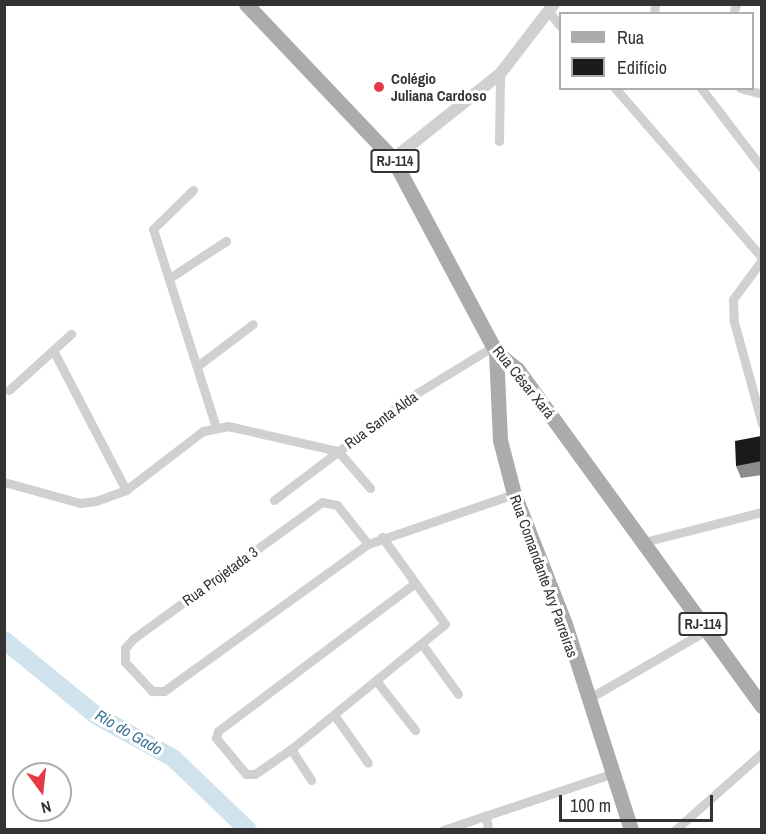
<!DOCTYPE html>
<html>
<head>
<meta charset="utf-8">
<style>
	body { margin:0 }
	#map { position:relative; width:766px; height:834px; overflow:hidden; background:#fff; font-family:"Archivo Narrow",sans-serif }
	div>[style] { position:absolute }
	.river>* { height:18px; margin:-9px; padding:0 9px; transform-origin:9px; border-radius:9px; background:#cfe2ee }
	.minor>* { height:9px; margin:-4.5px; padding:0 4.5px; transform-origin:4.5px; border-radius:4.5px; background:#d0d0d0 }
	.tertiary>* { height:12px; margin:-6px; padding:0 6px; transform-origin:6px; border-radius:6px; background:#d0d0d0 }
	.primary>* { height:15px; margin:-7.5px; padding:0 7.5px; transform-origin:7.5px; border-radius:7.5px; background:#ababab }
	.wall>* { inset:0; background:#8c8c8c }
	.building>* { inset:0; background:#1a1a1a }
	.dots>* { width:16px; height:16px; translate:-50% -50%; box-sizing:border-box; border:3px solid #fff; border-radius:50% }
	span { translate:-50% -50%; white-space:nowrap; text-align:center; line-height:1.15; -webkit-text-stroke:6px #fff; paint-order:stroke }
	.shield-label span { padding:2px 4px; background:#fff; border:2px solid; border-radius:4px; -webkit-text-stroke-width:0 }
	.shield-label { font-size:14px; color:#333; font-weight:700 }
	.poi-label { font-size:15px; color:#333; font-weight:700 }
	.left { translate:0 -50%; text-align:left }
	.street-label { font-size:15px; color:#333 }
	.water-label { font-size:16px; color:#3f7597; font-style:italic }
	.frame { position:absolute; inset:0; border:6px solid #333; pointer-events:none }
	.legend { position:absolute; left:559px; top:12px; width:195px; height:78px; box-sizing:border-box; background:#fff; border:2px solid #adadad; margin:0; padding:8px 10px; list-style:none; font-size:18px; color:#333 }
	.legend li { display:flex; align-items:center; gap:12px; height:30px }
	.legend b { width:30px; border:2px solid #adadad }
	.north { position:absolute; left:12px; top:762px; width:60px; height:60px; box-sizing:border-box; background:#fff; border:2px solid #adadad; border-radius:50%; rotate:165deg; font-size:16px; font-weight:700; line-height:24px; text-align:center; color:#333 }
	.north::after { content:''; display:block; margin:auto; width:21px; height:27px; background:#e63946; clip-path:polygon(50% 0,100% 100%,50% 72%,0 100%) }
	.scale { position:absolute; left:559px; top:795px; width:154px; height:27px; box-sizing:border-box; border:3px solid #333; border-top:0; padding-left:8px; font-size:18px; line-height:21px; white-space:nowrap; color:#333; -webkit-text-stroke:4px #fff; paint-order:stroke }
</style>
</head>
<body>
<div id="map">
	<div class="river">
		<i style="left:4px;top:640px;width:120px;rotate:39.3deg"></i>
		<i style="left:97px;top:716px;width:87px;rotate:28.9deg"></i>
		<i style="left:173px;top:758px;width:104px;rotate:43.8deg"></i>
	</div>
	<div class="minor">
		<i style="left:550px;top:13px;width:16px;rotate:52deg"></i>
		<i style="left:654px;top:14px;width:10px;rotate:-84deg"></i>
		<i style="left:733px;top:14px;width:10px;rotate:-73deg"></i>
		<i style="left:615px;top:88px;width:225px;rotate:49.1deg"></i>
		<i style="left:701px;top:88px;width:101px;rotate:52.7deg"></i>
		<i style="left:740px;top:88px;width:23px;rotate:15deg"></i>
		<i style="left:499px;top:141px;width:67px;rotate:-89.1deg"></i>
		<i style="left:193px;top:190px;width:56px;rotate:135.7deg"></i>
		<i style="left:153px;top:229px;width:209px;rotate:72.4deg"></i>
		<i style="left:762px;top:260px;width:49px;rotate:126.6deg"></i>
		<i style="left:733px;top:299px;width:23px;rotate:88deg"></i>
		<i style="left:734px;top:322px;width:106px;rotate:74.6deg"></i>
		<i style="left:171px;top:277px;width:66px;rotate:-33.2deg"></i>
		<i style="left:53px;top:350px;width:158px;rotate:62.5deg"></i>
		<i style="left:200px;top:364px;width:66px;rotate:-37deg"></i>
		<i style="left:9px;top:390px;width:84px;rotate:-42.1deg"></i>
		<i style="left:4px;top:482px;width:79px;rotate:15.4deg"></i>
		<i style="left:80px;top:503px;width:16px;rotate:-7deg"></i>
		<i style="left:96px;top:501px;width:32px;rotate:-20deg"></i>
		<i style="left:126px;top:490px;width:97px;rotate:-37.5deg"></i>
		<i style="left:203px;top:431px;width:25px;rotate:-11deg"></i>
		<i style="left:228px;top:426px;width:113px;rotate:12.8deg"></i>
		<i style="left:338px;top:451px;width:49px;rotate:49.1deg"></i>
		<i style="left:274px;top:500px;width:169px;rotate:-37.1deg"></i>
		<i style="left:409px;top:398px;width:100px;rotate:-31.5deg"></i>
		<i style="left:382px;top:537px;width:107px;rotate:54.1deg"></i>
		<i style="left:445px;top:624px;width:198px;rotate:140.9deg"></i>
		<i style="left:291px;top:749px;width:44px;rotate:145.2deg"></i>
		<i style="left:255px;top:774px;width:9px;rotate:180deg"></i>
		<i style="left:246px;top:774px;width:47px;rotate:-129.8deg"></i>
		<i style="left:216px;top:738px;width:7px;rotate:-74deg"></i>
		<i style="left:218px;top:731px;width:245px;rotate:-36.9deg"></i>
		<i style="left:644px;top:542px;width:122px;rotate:-14.3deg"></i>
		<i style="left:368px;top:544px;width:50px;rotate:-128.5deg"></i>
		<i style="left:337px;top:505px;width:15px;rotate:-169deg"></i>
		<i style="left:322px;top:502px;width:233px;rotate:144.1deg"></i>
		<i style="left:133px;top:639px;width:12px;rotate:132deg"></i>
		<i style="left:125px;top:648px;width:14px;rotate:90deg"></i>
		<i style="left:125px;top:662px;width:40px;rotate:47deg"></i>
		<i style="left:152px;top:691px;width:12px"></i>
		<i style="left:164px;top:691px;width:251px;rotate:-35.8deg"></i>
		<i style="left:368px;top:544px;width:154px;rotate:-18.9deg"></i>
		<i style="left:424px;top:647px;width:58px;rotate:54.1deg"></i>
		<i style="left:378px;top:683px;width:60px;rotate:51.8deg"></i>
		<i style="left:588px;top:699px;width:138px;rotate:-30.1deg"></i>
		<i style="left:335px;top:716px;width:57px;rotate:54.9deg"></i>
		<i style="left:291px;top:749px;width:37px;rotate:57deg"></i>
		<i style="left:486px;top:815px;width:15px;rotate:82deg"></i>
		<i style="left:443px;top:830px;width:176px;rotate:-18.5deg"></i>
		<i style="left:675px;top:830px;width:116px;rotate:-41.5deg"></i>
	</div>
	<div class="tertiary">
		<i style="left:393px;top:159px;width:137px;rotate:-38.5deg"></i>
		<i style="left:500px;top:74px;width:88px;rotate:-52.4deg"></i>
	</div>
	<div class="primary">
		<i style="left:246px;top:4px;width:214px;rotate:46.5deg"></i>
		<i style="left:393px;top:159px;width:219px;rotate:61.9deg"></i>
		<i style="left:496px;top:352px;width:27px;rotate:39deg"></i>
		<i style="left:517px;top:369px;width:417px;rotate:54deg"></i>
		<i style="left:496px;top:352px;width:88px;rotate:87.4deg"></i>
		<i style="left:500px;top:440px;width:56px;rotate:75.5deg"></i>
		<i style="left:514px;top:494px;width:140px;rotate:68.6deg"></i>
		<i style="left:565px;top:624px;width:216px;rotate:72.2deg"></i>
	</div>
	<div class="wall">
		<i style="clip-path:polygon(762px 438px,762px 475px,741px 478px,736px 466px)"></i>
	</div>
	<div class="building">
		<i style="clip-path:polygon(761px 436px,762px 438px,762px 461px,736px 466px,735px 441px)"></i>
	</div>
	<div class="dots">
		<i style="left:379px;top:87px;background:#e63946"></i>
	</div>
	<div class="shield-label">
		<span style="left:395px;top:161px">RJ-114</span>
		<span style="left:703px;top:624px">RJ-114</span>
	</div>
	<div class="poi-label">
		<span class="left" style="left:391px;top:87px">Colégio<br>Juliana Cardoso</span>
	</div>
	<div class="street-label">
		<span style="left:524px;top:382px;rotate:51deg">Rua César Xará</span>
		<span style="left:381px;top:420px;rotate:-36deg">Rua Santa Alda</span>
		<span style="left:220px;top:576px;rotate:-36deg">Rua Projetada 3</span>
		<span style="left:544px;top:576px;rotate:70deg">Rua Comandante Ary Parreiras</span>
	</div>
	<div class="water-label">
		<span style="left:129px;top:732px;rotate:30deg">Rio do Gado</span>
	</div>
	<div class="frame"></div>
	<ul class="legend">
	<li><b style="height:8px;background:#ababab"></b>Rua</li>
	<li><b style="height:16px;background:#1a1a1a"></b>Edifício</li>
	</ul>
	<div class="north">N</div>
	<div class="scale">100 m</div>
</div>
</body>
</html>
